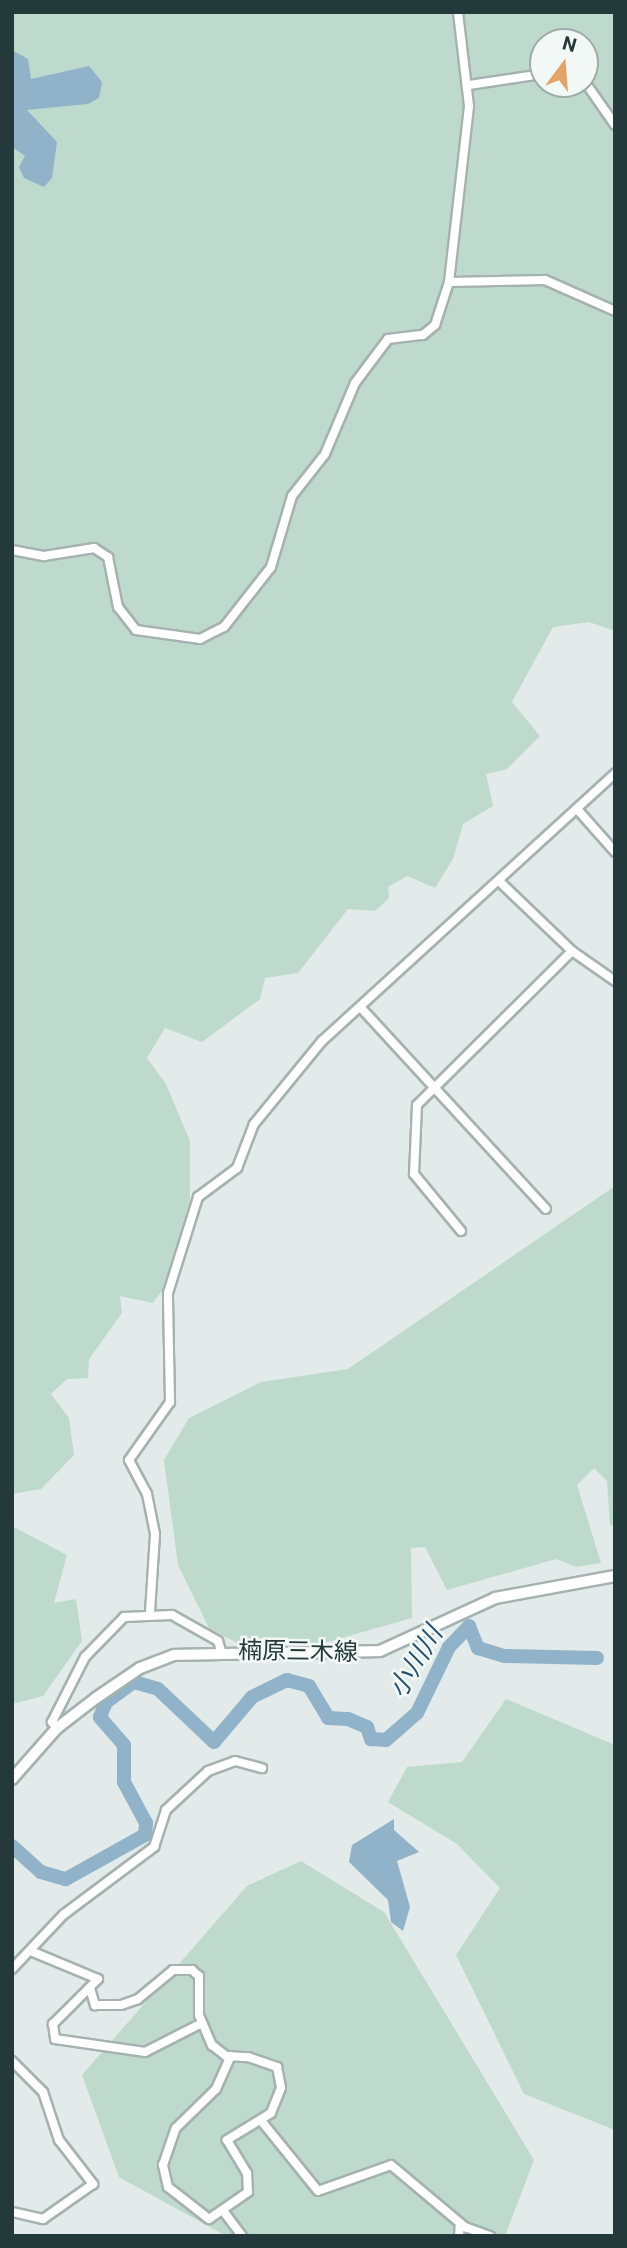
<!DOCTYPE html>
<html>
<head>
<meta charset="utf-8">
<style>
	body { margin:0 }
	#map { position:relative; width:627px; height:2248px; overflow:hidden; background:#e2ebe9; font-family:Roboto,"Noto Sans JP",sans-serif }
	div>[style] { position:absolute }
	.green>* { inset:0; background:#bddacc }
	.water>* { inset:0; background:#90b3ca }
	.river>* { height:14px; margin:-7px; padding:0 7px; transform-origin:7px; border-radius:7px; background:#90b3ca }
	.roads { filter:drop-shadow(2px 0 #a5b2b1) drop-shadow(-2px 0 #a5b2b1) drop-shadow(0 2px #a5b2b1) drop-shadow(0 -2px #a5b2b1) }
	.minor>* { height:8px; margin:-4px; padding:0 4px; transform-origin:4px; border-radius:4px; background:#fff }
	.secondary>* { height:10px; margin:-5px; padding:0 5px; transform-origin:5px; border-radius:5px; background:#fff }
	span { translate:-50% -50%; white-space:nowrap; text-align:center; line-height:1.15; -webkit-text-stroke:5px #f2f8f6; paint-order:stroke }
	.street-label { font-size:24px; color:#243a3a }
	.water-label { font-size:26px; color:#245170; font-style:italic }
	.frame { position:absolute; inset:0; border:14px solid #243a3a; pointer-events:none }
	.north { position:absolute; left:529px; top:28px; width:70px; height:70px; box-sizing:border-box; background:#f2f8f6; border:2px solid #a0acab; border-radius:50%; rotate:16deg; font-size:19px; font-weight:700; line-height:28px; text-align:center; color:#243a3a }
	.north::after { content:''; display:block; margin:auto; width:24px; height:32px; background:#e4a467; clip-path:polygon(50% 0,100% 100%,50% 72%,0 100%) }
</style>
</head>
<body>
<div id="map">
	<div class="green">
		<i style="clip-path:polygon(evenodd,12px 12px,615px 12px,615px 631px,589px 622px,553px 627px,512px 702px,540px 736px,507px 769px,486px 774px,493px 806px,463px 824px,453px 859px,435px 888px,407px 876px,388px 887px,389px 898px,375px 911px,348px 909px,298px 973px,265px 978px,260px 999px,202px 1042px,165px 1028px,147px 1058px,166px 1084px,190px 1141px,190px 1200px,163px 1289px,153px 1303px,120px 1296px,122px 1313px,89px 1359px,88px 1378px,67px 1379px,51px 1394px,69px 1418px,74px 1455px,41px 1489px,12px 1494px,12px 12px,543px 42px,585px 42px,585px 84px,543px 84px,543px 42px)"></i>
		<i style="clip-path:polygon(615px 1186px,615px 1525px,610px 1526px,607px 1481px,594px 1468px,577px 1485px,601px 1563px,576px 1567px,556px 1559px,447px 1590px,425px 1547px,411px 1548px,412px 1618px,317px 1645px,241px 1645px,209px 1628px,178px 1565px,164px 1460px,189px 1418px,261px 1382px,348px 1369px)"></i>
		<i style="clip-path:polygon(12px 1526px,67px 1555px,54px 1603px,76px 1599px,82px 1641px,43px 1696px,12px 1704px)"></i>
		<i style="clip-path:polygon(506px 1699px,615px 1745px,615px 2130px,524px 2094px,456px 1955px,500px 1888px,457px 1844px,388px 1802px,407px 1767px,462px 1762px)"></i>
		<i style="clip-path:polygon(301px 1861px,384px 1912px,534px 2160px,505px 2236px,226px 2236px,119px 2177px,82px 2075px,247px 1886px)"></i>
	</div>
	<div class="water">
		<i style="clip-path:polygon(12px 50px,28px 59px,31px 79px,89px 66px,102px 82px,99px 98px,88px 104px,27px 110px,57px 142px,52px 178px,44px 187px,24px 178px,19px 167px,25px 156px,12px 147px)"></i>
		<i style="clip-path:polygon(394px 1819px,394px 1830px,419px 1852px,397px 1861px,410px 1907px,403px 1931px,391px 1922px,388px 1900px,349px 1862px,352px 1845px)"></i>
	</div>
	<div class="river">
		<i style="left:12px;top:1846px;width:39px;rotate:42deg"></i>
		<i style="left:41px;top:1872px;width:26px;rotate:16deg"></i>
		<i style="left:66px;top:1879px;width:90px;rotate:-29.1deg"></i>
		<i style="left:145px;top:1835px;width:12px;rotate:-85deg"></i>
		<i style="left:146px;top:1823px;width:47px;rotate:-118.2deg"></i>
		<i style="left:124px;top:1782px;width:37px;rotate:-90deg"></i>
		<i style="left:124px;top:1745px;width:37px;rotate:-131deg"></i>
		<i style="left:100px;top:1717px;width:16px;rotate:-68deg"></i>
		<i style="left:106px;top:1702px;width:34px;rotate:-36deg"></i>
		<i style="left:134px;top:1682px;width:25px;rotate:16deg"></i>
		<i style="left:158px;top:1689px;width:77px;rotate:43.4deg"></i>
		<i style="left:214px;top:1742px;width:59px;rotate:-49.8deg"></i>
		<i style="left:252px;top:1697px;width:39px;rotate:-26deg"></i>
		<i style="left:287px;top:1680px;width:23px;rotate:15deg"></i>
		<i style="left:309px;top:1686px;width:37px;rotate:59deg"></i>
		<i style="left:328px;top:1718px;width:20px;rotate:3deg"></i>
		<i style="left:348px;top:1719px;width:21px;rotate:23deg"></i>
		<i style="left:367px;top:1727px;width:13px;rotate:72deg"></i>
		<i style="left:371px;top:1739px;width:15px;rotate:4deg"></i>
		<i style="left:386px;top:1740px;width:41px;rotate:-41.1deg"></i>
		<i style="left:417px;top:1713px;width:73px;rotate:-64.1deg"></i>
		<i style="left:449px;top:1647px;width:29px;rotate:-46deg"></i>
		<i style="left:469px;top:1626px;width:24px;rotate:68deg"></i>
		<i style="left:478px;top:1648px;width:27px;rotate:17deg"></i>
		<i style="left:504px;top:1656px;width:93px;rotate:1.2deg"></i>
	</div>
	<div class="roads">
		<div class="minor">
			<i style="left:585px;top:82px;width:52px;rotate:55.1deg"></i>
			<i style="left:469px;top:85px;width:75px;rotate:-8.5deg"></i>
			<i style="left:449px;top:282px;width:96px;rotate:-1.2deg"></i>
			<i style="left:545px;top:280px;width:77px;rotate:23.9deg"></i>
			<i style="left:12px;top:550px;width:33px;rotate:11deg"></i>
			<i style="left:44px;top:556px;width:51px;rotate:-9.1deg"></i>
			<i style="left:94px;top:548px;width:17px;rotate:33deg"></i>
			<i style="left:108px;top:557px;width:51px;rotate:78.7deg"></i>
			<i style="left:118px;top:607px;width:29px;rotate:52deg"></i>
			<i style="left:136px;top:630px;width:65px;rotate:8deg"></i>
			<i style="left:200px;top:639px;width:27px;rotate:-27deg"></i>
			<i style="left:224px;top:627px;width:76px;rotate:-51.9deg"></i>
			<i style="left:271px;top:567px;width:74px;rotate:-73.5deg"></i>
			<i style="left:292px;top:496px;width:53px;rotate:-51.8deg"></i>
			<i style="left:325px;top:454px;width:77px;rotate:-67.1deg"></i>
			<i style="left:355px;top:383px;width:55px;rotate:-53.1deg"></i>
			<i style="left:388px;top:339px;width:35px;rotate:-7deg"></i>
			<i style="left:423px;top:335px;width:16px;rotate:-40deg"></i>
			<i style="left:435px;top:325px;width:45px;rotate:-72deg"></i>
			<i style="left:449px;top:282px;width:177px;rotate:-83.5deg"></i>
			<i style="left:469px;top:106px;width:95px;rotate:-96.7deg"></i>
			<i style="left:577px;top:809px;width:57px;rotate:48.5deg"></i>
			<i style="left:500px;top:882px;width:100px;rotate:43.8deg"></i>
			<i style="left:572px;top:951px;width:52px;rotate:34.9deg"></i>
			<i style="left:363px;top:1010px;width:270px;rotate:47.4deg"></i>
			<i style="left:461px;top:1231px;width:74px;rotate:-129.5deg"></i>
			<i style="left:414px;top:1174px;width:69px;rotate:-87.5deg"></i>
			<i style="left:417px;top:1105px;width:218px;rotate:-44.8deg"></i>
			<i style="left:150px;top:1612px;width:78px;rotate:-86.3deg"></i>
			<i style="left:155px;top:1534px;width:41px;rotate:-101.3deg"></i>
			<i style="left:147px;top:1494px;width:38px;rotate:-118deg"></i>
			<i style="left:129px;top:1460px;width:71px;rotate:-54.7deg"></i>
			<i style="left:170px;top:1402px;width:109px;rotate:-91.1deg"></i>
			<i style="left:168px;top:1293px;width:101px;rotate:-72.6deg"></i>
			<i style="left:198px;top:1197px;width:49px;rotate:-36.6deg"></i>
			<i style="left:237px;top:1168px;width:47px;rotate:-68.9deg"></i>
			<i style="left:254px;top:1124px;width:107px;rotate:-50.7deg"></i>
			<i style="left:322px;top:1041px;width:397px;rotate:-42.4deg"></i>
			<i style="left:57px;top:1728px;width:8px;rotate:-130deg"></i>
			<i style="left:52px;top:1722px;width:73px;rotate:-63.1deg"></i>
			<i style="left:85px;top:1657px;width:56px;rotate:-45.7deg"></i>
			<i style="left:124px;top:1617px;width:48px;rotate:-2.4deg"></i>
			<i style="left:172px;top:1615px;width:53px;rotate:29.5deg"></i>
			<i style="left:218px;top:1641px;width:10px;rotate:73deg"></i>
			<i style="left:33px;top:1952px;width:70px;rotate:22.6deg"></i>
			<i style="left:98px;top:1979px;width:64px;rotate:135deg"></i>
			<i style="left:53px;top:2024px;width:15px;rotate:82deg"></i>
			<i style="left:55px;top:2039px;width:91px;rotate:8.2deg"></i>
			<i style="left:145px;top:2052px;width:64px;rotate:-27deg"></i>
			<i style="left:12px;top:1969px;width:74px;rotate:-46.6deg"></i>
			<i style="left:63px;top:1915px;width:114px;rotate:-36.8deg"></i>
			<i style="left:154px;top:1847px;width:39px;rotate:-72deg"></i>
			<i style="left:166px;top:1810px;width:57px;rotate:-42.9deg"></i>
			<i style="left:208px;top:1771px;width:29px;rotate:-20deg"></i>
			<i style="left:235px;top:1761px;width:28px;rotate:15deg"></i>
			<i style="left:90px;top:1988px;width:18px;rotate:74deg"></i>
			<i style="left:95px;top:2005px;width:26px"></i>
			<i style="left:121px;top:2005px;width:18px;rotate:-19deg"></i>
			<i style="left:138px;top:1999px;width:45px;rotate:-39.6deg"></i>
			<i style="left:173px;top:1970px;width:19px"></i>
			<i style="left:192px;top:1970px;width:9px;rotate:41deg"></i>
			<i style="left:199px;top:1976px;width:39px;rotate:90deg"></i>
			<i style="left:199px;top:2015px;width:33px;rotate:67deg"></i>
			<i style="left:212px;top:2045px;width:18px;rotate:38deg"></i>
			<i style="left:226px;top:2056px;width:22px;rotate:3deg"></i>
			<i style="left:248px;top:2057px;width:31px;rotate:19deg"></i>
			<i style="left:277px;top:2067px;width:21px;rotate:79deg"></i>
			<i style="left:281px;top:2088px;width:27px;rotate:112deg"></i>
			<i style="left:271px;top:2113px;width:52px;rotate:148.5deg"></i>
			<i style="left:227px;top:2140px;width:39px;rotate:59deg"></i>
			<i style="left:247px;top:2173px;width:19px;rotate:87deg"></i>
			<i style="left:248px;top:2192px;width:47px;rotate:145.3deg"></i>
			<i style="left:209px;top:2219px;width:52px;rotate:-142deg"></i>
			<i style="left:168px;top:2187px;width:23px;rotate:-103deg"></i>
			<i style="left:163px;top:2165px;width:39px;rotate:-71deg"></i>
			<i style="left:176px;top:2128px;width:56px;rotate:-44.3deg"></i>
			<i style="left:216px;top:2089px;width:36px;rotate:-66deg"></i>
			<i style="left:12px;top:2061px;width:44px;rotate:45deg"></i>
			<i style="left:43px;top:2092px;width:51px;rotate:71.6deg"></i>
			<i style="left:59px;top:2140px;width:56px;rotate:52.3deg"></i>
			<i style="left:93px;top:2184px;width:61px;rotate:145deg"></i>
			<i style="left:43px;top:2219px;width:32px;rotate:-167deg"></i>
			<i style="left:263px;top:2123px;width:87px;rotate:51deg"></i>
			<i style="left:318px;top:2191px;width:77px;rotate:-19.6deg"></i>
			<i style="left:391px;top:2165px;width:97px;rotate:40deg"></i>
			<i style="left:465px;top:2227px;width:27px;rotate:20deg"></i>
			<i style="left:224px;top:2212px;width:30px;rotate:53deg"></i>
			<i style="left:459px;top:2236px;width:13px;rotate:-86deg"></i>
		</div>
		<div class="secondary">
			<i style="left:12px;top:1779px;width:68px;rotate:-48.6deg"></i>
			<i style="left:57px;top:1728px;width:49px;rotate:-37.6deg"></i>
			<i style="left:96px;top:1698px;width:53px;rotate:-34.3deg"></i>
			<i style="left:140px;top:1668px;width:36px;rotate:-21deg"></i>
			<i style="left:174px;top:1655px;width:206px;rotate:-1.1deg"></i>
			<i style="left:380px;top:1651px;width:127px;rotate:-24.7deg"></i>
			<i style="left:495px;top:1598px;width:122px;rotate:-10.4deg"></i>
		</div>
	</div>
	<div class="street-label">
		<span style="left:298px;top:1652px;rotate:1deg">楠原三木線</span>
	</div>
	<div class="water-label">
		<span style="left:416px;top:1662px;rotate:-59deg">小川川</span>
	</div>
	<div class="frame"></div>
	<div class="north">N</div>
</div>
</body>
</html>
